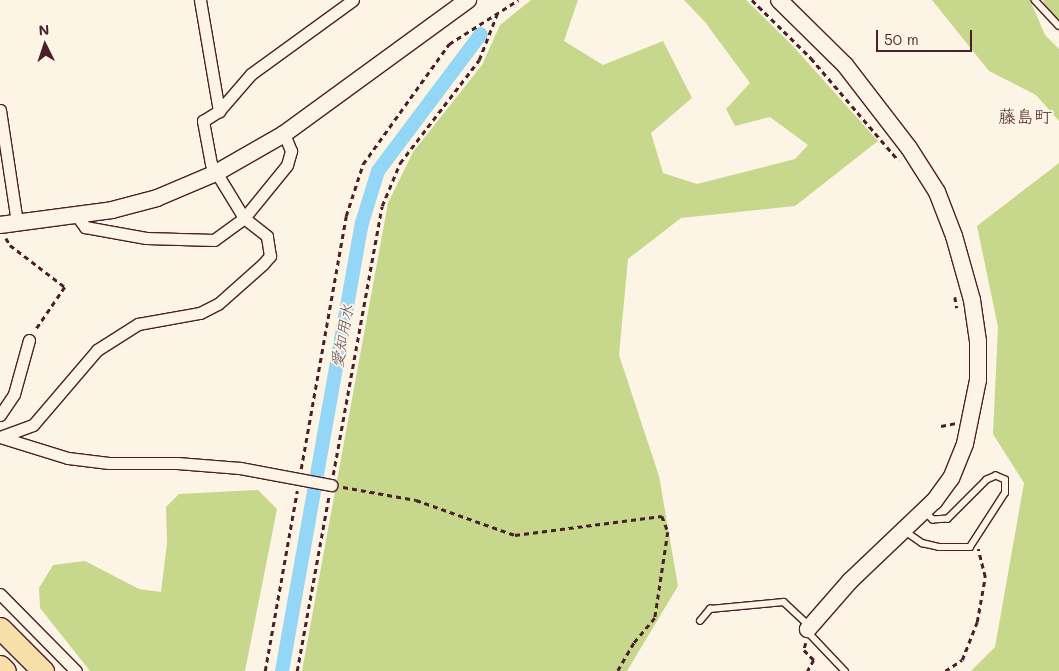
<!DOCTYPE html>
<html>
<head>
<meta charset="utf-8">
<style>
	body { margin:0 }
	#map { position:relative; width:1059px; height:671px; overflow:hidden; background:#fcf5e5; font-family:Mali,"Klee One",sans-serif }
	div>[style] { position:absolute }
	.green>* { inset:0; background:#c7d78c }
	.canal>* { height:14px; margin:-7px; padding:0 7px; transform-origin:7px; border-radius:7px; background:#93d6f5 }
	.path>* { height:2.5px; margin-top:-1.25px; transform-origin:0; background:repeating-linear-gradient(90deg,#4a1f2b 0 5px,transparent 0 9px) }
	.roads { filter:drop-shadow(1px 0 #4a1f2b) drop-shadow(-1px 0 #4a1f2b) drop-shadow(0 1px #4a1f2b) drop-shadow(0 -1px #4a1f2b) }
	.lane>* { height:5.5px; margin:-2.75px; padding:0 2.75px; transform-origin:2.75px; border-radius:2.75px; background:#fcf5e5 }
	.street>* { height:11px; margin:-5.5px; padding:0 5.5px; transform-origin:5.5px; border-radius:5.5px; background:#fcf5e5 }
	.secondary>* { height:16px; margin:-8px; padding:0 8px; transform-origin:8px; border-radius:8px; background:#fcf5e5 }
	.highway>* { height:21px; margin:-10.5px; padding:0 10.5px; transform-origin:10.5px; border-radius:10.5px; background:#f8deab }
	span { translate:-50% -50%; white-space:nowrap; text-align:center; line-height:1.15; -webkit-text-stroke:4px #fcf5e5; paint-order:stroke }
	.water-label { font-size:16px; color:#5c4d5e; font-style:italic }
	.quarter-label { font-size:18px; color:#4a1f2b }
	.north { position:absolute; left:20px; top:20px; width:50px; height:50px; -webkit-text-stroke:4px #fcf5e5; paint-order:stroke; rotate:356deg; font-size:14px; font-weight:700; line-height:20px; text-align:center; color:#4a1f2b }
	.north::after { content:''; display:block; margin:auto; width:18px; height:22px; background:#4a1f2b; clip-path:polygon(50% 0,100% 100%,50% 72%,0 100%) }
	.scale { position:absolute; left:876px; top:30px; width:96px; height:22px; box-sizing:border-box; border:2px solid #4a1f2b; border-top:0; padding-left:6px; font-size:15px; line-height:18px; white-space:nowrap; color:#4a1f2b; -webkit-text-stroke:4px #fcf5e5; paint-order:stroke }
</style>
</head>
<body>
<div id="map">
	<div class="green">
		<i style="clip-path:polygon(531px 0,578px 0,564px 41px,603px 65px,663px 41px,692px 98px,651px 133px,663px 173px,697px 184px,795px 159px,808px 145px,770px 117px,735px 126px,726px 109px,750px 83px,705px 22px,684px 0,746px 0,791px 44px,878px 141px,795px 206px,681px 218px,628px 259px,619px 355px,659px 476px,678px 586px,627px 671px,302px 671px,388px 203px,413px 152px,482px 65px,500px 25px)"></i>
		<i style="clip-path:polygon(932px 0,1030px 0,1045px 35px,1059px 49px,1059px 121px,1036px 95px,989px 71px)"></i>
		<i style="clip-path:polygon(1043px 0,1059px 0,1059px 30px,1052px 24px)"></i>
		<i style="clip-path:polygon(1059px 163px,1059px 671px,971px 671px,995px 647px,1024px 483px,993px 434px,998px 327px,977px 226px)"></i>
		<i style="clip-path:polygon(258px 490px,277px 509px,245px 671px,90px 671px,40px 608px,39px 588px,53px 565px,85px 561px,139px 589px,161px 592px,167px 543px,166px 507px,179px 494px)"></i>
	</div>
	<div class="canal">
		<i style="left:282px;top:671px;width:455px;rotate:-79.9deg"></i>
		<i style="left:362px;top:223px;width:54px;rotate:-72.9deg"></i>
		<i style="left:378px;top:171px;width:171px;rotate:-53.1deg"></i>
	</div>
	<div class="path">
		<i style="left:752px;top:0;width:83px;rotate:44.5deg"></i>
		<i style="left:811px;top:58px;width:135px;rotate:49.5deg"></i>
		<i style="left:6px;top:238px;width:8px;rotate:60deg"></i>
		<i style="left:10px;top:245px;width:69px;rotate:37.4deg"></i>
		<i style="left:65px;top:287px;width:53px;rotate:124.3deg"></i>
		<i style="left:955px;top:297px;width:11px;rotate:80deg"></i>
		<i style="left:941px;top:426px;width:15px;rotate:-11deg"></i>
		<i style="left:301px;top:469px;width:257px;rotate:-79.9deg"></i>
		<i style="left:346px;top:216px;width:55px;rotate:-71.9deg"></i>
		<i style="left:363px;top:164px;width:148px;rotate:-54.4deg"></i>
		<i style="left:449px;top:44px;width:82px;rotate:-32.5deg"></i>
		<i style="left:333px;top:475px;width:273px;rotate:-79.7deg"></i>
		<i style="left:382px;top:206px;width:47px;rotate:-67.3deg"></i>
		<i style="left:400px;top:163px;width:130px;rotate:-52.5deg"></i>
		<i style="left:479px;top:60px;width:49px;rotate:-68.6deg"></i>
		<i style="left:343px;top:487px;width:74px;rotate:10.1deg"></i>
		<i style="left:416px;top:500px;width:105px;rotate:19.5deg"></i>
		<i style="left:515px;top:535px;width:148px;rotate:-7.4deg"></i>
		<i style="left:662px;top:516px;width:17px;rotate:69deg"></i>
		<i style="left:668px;top:532px;width:87px;rotate:98.6deg"></i>
		<i style="left:655px;top:618px;width:33px;rotate:130deg"></i>
		<i style="left:634px;top:643px;width:32px;rotate:120deg"></i>
		<i style="left:806px;top:643px;width:7px;rotate:106deg"></i>
		<i style="left:804px;top:650px;width:14px;rotate:45deg"></i>
		<i style="left:814px;top:660px;width:13px;rotate:119deg"></i>
		<i style="left:265px;top:671px;width:183px;rotate:-79.9deg"></i>
		<i style="left:297px;top:671px;width:179px;rotate:-79.7deg"></i>
		<i style="left:945px;top:671px;width:20px;rotate:-33deg"></i>
		<i style="left:962px;top:660px;width:41px;rotate:-68.5deg"></i>
		<i style="left:977px;top:622px;width:46px;rotate:-79.9deg"></i>
		<i style="left:985px;top:577px;width:29px;rotate:-104deg"></i>
	</div>
	<div class="roads">
		<div class="lane">
			<i style="left:1035px;top:0;width:35px;rotate:47deg"></i>
			<i style="left:905px;top:531px;width:21px;rotate:35deg"></i>
			<i style="left:922px;top:543px;width:17px;rotate:13deg"></i>
			<i style="left:939px;top:547px;width:31px"></i>
			<i style="left:970px;top:547px;width:64px;rotate:-57.1deg"></i>
			<i style="left:1005px;top:493px;width:13px;rotate:-90deg"></i>
			<i style="left:1005px;top:480px;width:10px;rotate:-156deg"></i>
			<i style="left:996px;top:476px;width:10px;rotate:156deg"></i>
			<i style="left:987px;top:480px;width:55px;rotate:135deg"></i>
			<i style="left:948px;top:519px;width:15px;rotate:176deg"></i>
			<i style="left:933px;top:520px;width:12px;rotate:-138deg"></i>
			<i style="left:700px;top:621px;width:16px;rotate:-50deg"></i>
			<i style="left:710px;top:609px;width:74px;rotate:-5.4deg"></i>
			<i style="left:784px;top:602px;width:34px;rotate:43deg"></i>
			<i style="left:808px;top:632px;width:54px;rotate:46.5deg"></i>
		</div>
		<div class="street">
			<i style="left:200px;top:0;width:113px;rotate:80.3deg"></i>
			<i style="left:0;top:110px;width:113px;rotate:81.4deg"></i>
			<i style="left:77px;top:216px;width:14px;rotate:54deg"></i>
			<i style="left:85px;top:227px;width:62px;rotate:10.2deg"></i>
			<i style="left:146px;top:238px;width:68px;rotate:1.7deg"></i>
			<i style="left:214px;top:240px;width:37px;rotate:-36deg"></i>
			<i style="left:244px;top:218px;width:68px;rotate:-50.9deg"></i>
			<i style="left:287px;top:165px;width:15px;rotate:-74deg"></i>
			<i style="left:291px;top:151px;width:18px;rotate:-112deg"></i>
			<i style="left:0;top:415px;width:25px;rotate:-56deg"></i>
			<i style="left:14px;top:394px;width:56px;rotate:-74.5deg"></i>
			<i style="left:0;top:437px;width:35px;rotate:-20deg"></i>
			<i style="left:33px;top:425px;width:99px;rotate:-49.5deg"></i>
			<i style="left:97px;top:350px;width:49px;rotate:-32.4deg"></i>
			<i style="left:138px;top:324px;width:63px;rotate:-10.1deg"></i>
			<i style="left:200px;top:313px;width:20px;rotate:-27deg"></i>
			<i style="left:218px;top:304px;width:60px;rotate:-41.6deg"></i>
			<i style="left:263px;top:264px;width:11px;rotate:-49deg"></i>
			<i style="left:270px;top:256px;width:20px;rotate:-99deg"></i>
			<i style="left:267px;top:236px;width:29px;rotate:-142deg"></i>
			<i style="left:244px;top:218px;width:63px;rotate:-121.4deg"></i>
			<i style="left:211px;top:164px;width:44px;rotate:-100.5deg"></i>
			<i style="left:203px;top:121px;width:19px;rotate:-32deg"></i>
			<i style="left:219px;top:111px;width:49px;rotate:-49.1deg"></i>
			<i style="left:251px;top:74px;width:126px;rotate:-36deg"></i>
			<i style="left:0;top:437px;width:71px;rotate:17.2deg"></i>
			<i style="left:68px;top:458px;width:41px;rotate:7deg"></i>
			<i style="left:109px;top:463px;width:68px"></i>
			<i style="left:177px;top:463px;width:63px;rotate:4.5deg"></i>
			<i style="left:240px;top:468px;width:93px;rotate:10.6deg"></i>
			<i style="left:0;top:594px;width:108px;rotate:45.4deg"></i>
		</div>
		<div class="secondary">
			<i style="left:779px;top:0;width:93px;rotate:44.6deg"></i>
			<i style="left:845px;top:65px;width:105px;rotate:52.4deg"></i>
			<i style="left:909px;top:148px;width:52px;rotate:57.5deg"></i>
			<i style="left:937px;top:192px;width:47px;rotate:68.9deg"></i>
			<i style="left:954px;top:236px;width:66px;rotate:74.3deg"></i>
			<i style="left:972px;top:300px;width:41px;rotate:81.7deg"></i>
			<i style="left:978px;top:341px;width:39px;rotate:90deg"></i>
			<i style="left:978px;top:380px;width:65px;rotate:101.5deg"></i>
			<i style="left:965px;top:444px;width:37px;rotate:112deg"></i>
			<i style="left:951px;top:478px;width:29px;rotate:126deg"></i>
			<i style="left:934px;top:501px;width:116px;rotate:136.4deg"></i>
			<i style="left:850px;top:581px;width:64px;rotate:131.2deg"></i>
			<i style="left:0;top:225px;width:113px;rotate:-7.6deg"></i>
			<i style="left:112px;top:210px;width:47px;rotate:-14.9deg"></i>
			<i style="left:157px;top:198px;width:64px;rotate:-23deg"></i>
			<i style="left:216px;top:173px;width:78px;rotate:-29.8deg"></i>
			<i style="left:284px;top:134px;width:228px;rotate:-36.1deg"></i>
		</div>
		<div class="highway">
			<i style="left:0;top:628px;width:61px;rotate:45deg"></i>
			<i style="left:0;top:666px;width:7px;rotate:45deg"></i>
		</div>
	</div>
	<div class="water-label">
		<span style="left:342px;top:336px;rotate:-80deg">愛知用水</span>
	</div>
	<div class="quarter-label">
		<span style="left:1025px;top:116px">藤島町</span>
	</div>
	<div class="north">N</div>
	<div class="scale">50 m</div>
</div>
</body>
</html>
